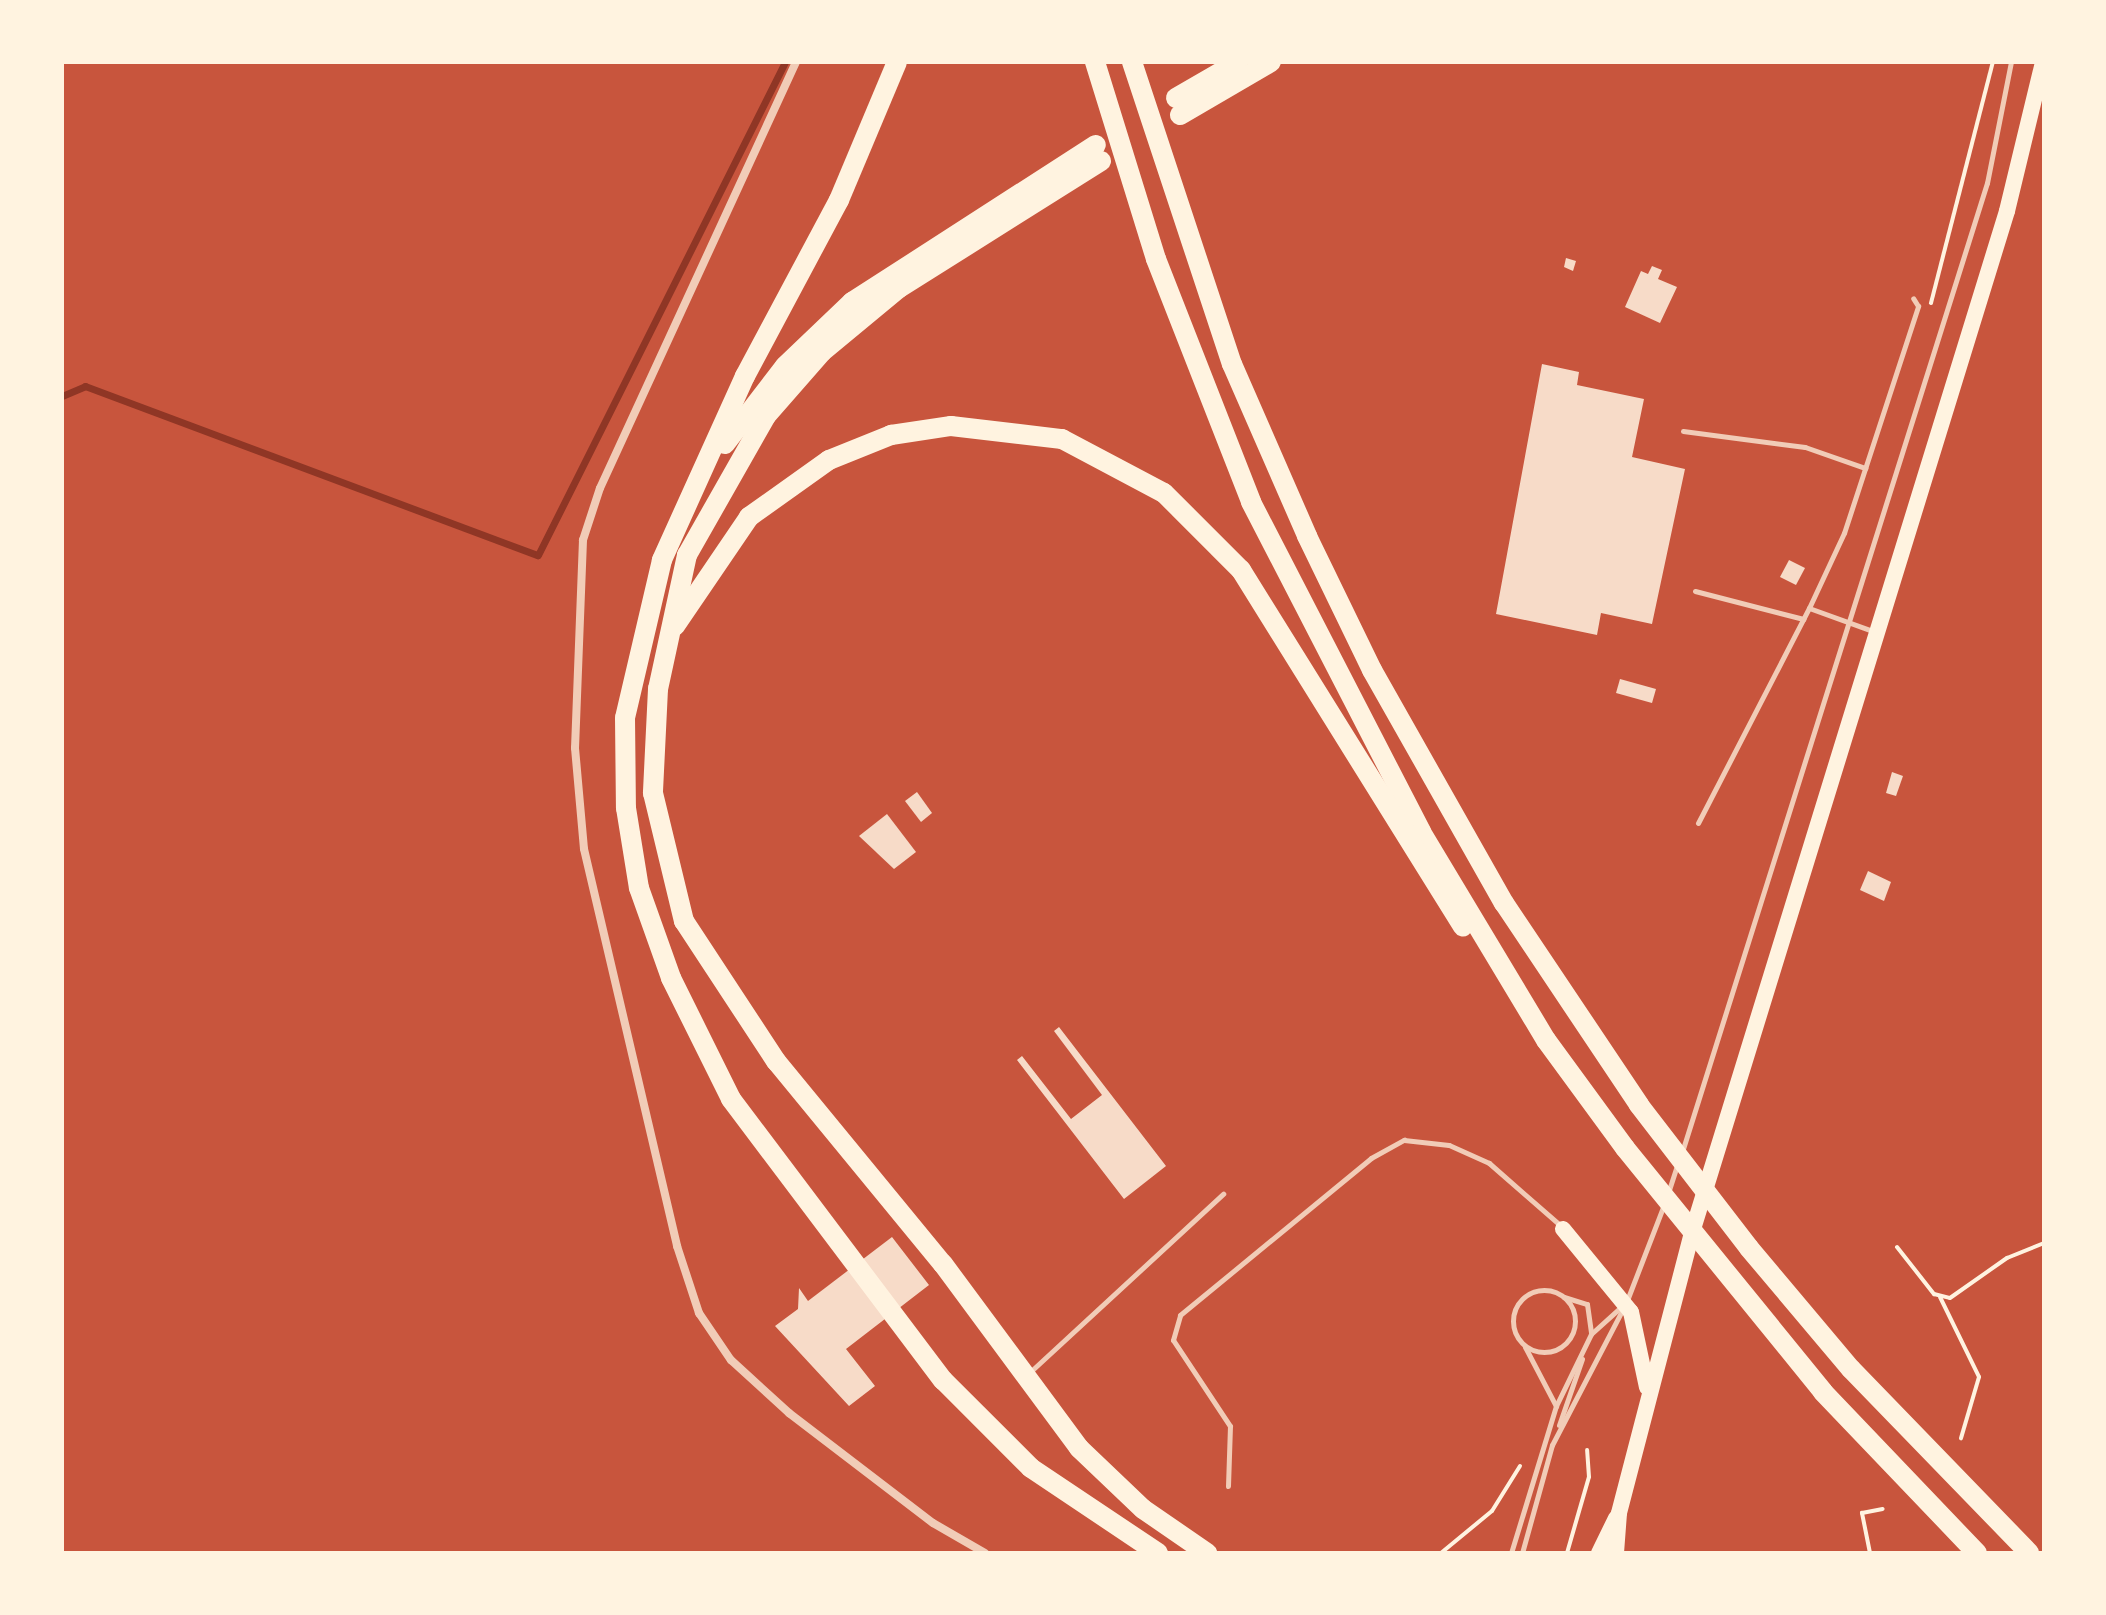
<!DOCTYPE html>
<html>
<head>
<meta charset="utf-8">
<style>
	body { margin:0 }
	#map { position:relative; width:2106px; height:1615px; overflow:hidden; background:#c8553d; font-family:"Fira Sans Condensed",sans-serif }
	div>[style] { position:absolute }
	.stream>* { height:7px; margin:-3.5px; padding:0 3.5px; transform-origin:3.5px; border-radius:3.5px; background:#8f3625 }
	.building>* { inset:0; background:#f7dbc8 }
	.path>* { height:4px; margin:-2px; padding:0 2px; transform-origin:2px; border-radius:2px; background:#fff3e0 }
	.service>* { height:5px; margin:-2.5px; padding:0 2.5px; transform-origin:2.5px; border-radius:2.5px; background:#f1ccb7 }
	.service>.ring { margin:-2.5px; padding:0; box-sizing:content-box; background:none; border:5px solid #f1ccb7; border-radius:50% }
	.minor>* { height:8px; margin:-4px; padding:0 4px; transform-origin:4px; border-radius:4px; background:#f1ccb7 }
	.secondary>* { height:16px; margin:-8px; padding:0 8px; transform-origin:8px; border-radius:8px; background:#fff3e0 }
	.motorway>* { height:20px; margin:-10px; padding:0 10px; transform-origin:10px; border-radius:10px; background:#fff3e0 }
	span { translate:-50% -50%; white-space:nowrap; text-align:center; line-height:1.15; -webkit-text-stroke:6px #fff3e0; paint-order:stroke }
	.frame { position:absolute; inset:0; border:64px solid #fff3e0; pointer-events:none }
</style>
</head>
<body>
<div id="map">
	<div class="stream">
		<i style="left:62px;top:396px;width:25px;rotate:-23deg"></i>
		<i style="left:85px;top:386px;width:483px;rotate:20.5deg"></i>
		<i style="left:538px;top:555px;width:551px;rotate:-63.39deg"></i>
	</div>
	<div class="building">
		<i style="clip-path:polygon(1566px 258px,1576px 261px,1573px 271px,1564px 267px)"></i>
		<i style="clip-path:polygon(1652px 266px,1662px 270px,1658px 279px,1677px 287px,1660px 323px,1625px 307px,1641px 271px,1648px 274px)"></i>
		<i style="clip-path:polygon(1542px 364px,1579px 372px,1577px 385px,1644px 399px,1632px 457px,1685px 469px,1652px 624px,1601px 613px,1597px 635px,1496px 614px)"></i>
		<i style="clip-path:polygon(1789px 560px,1805px 568px,1796px 585px,1780px 577px)"></i>
		<i style="clip-path:polygon(1620px 679px,1656px 689px,1652px 703px,1616px 693px)"></i>
		<i style="clip-path:polygon(1892px 772px,1903px 776px,1896px 796px,1886px 793px)"></i>
		<i style="clip-path:polygon(917px 792px,932px 813px,921px 822px,905px 801px)"></i>
		<i style="clip-path:polygon(887px 814px,916px 852px,894px 869px,859px 836px)"></i>
		<i style="clip-path:polygon(1868px 871px,1891px 882px,1884px 901px,1860px 890px)"></i>
		<i style="clip-path:polygon(1059px 1027px,1166px 1166px,1124px 1199px,1017px 1060px,1022px 1056px,1071px 1119px,1102px 1095px,1054px 1031px)"></i>
		<i style="clip-path:polygon(892px 1237px,929px 1285px,846px 1349px,875px 1386px,849px 1406px,775px 1326px,798px 1309px,799px 1288px,808px 1301px)"></i>
	</div>
	<div class="path">
		<i style="left:1931px;top:303px;width:249px;rotate:-75.6deg"></i>
		<i style="left:1897px;top:1247px;width:60px;rotate:51.8deg"></i>
		<i style="left:1934px;top:1294px;width:16px;rotate:14deg"></i>
		<i style="left:1950px;top:1298px;width:70px;rotate:-35.1deg"></i>
		<i style="left:2007px;top:1258px;width:40px;rotate:-22deg"></i>
		<i style="left:1940px;top:1297px;width:89px;rotate:64deg"></i>
		<i style="left:1979px;top:1377px;width:64px;rotate:106.4deg"></i>
		<i style="left:1441px;top:1553px;width:66px;rotate:-39.5deg"></i>
		<i style="left:1492px;top:1511px;width:53px;rotate:-58.1deg"></i>
		<i style="left:1567px;top:1553px;width:79px;rotate:-73.9deg"></i>
		<i style="left:1589px;top:1477px;width:27px;rotate:-94deg"></i>
		<i style="left:1870px;top:1553px;width:41px;rotate:-101.3deg"></i>
		<i style="left:1862px;top:1513px;width:21px;rotate:-11deg"></i>
	</div>
	<div class="service">
		<i style="left:1683px;top:431px;width:123px;rotate:7.5deg"></i>
		<i style="left:1805px;top:447px;width:64px;rotate:19.3deg"></i>
		<i style="left:1695px;top:591px;width:112px;rotate:14.5deg"></i>
		<i style="left:1809px;top:608px;width:83px;rotate:-65deg"></i>
		<i style="left:1844px;top:533px;width:239px;rotate:-71.9deg"></i>
		<i style="left:1918px;top:306px;width:9px;rotate:-122deg"></i>
		<i style="left:1698px;top:823px;width:242px;rotate:-62.7deg"></i>
		<i style="left:1809px;top:608px;width:68px;rotate:19.8deg"></i>
		<i style="left:1682px;top:1152px;width:1016px;rotate:-72.53deg"></i>
		<i style="left:1987px;top:183px;width:123px;rotate:-78.8deg"></i>
		<i style="left:1668px;top:1193px;width:29px;rotate:-72deg"></i>
		<i class="ring" style="left:1513px;top:1290px;width:57px;height:57px"></i>
		<i style="left:1564px;top:1297px;width:24px;rotate:17deg"></i>
		<i style="left:1587px;top:1304px;width:30px;rotate:82deg"></i>
		<i style="left:1525px;top:1347px;width:67px;rotate:62.3deg"></i>
		<i style="left:1030px;top:1372px;width:263px;rotate:-42.7deg"></i>
		<i style="left:1559px;top:1425px;width:70px;rotate:-70.8deg"></i>
		<i style="left:1228px;top:1486px;width:60px;rotate:-88.1deg"></i>
		<i style="left:1230px;top:1426px;width:103px;rotate:-123.5deg"></i>
		<i style="left:1173px;top:1340px;width:26px;rotate:-74deg"></i>
		<i style="left:1180px;top:1315px;width:247px;rotate:-39.4deg"></i>
		<i style="left:1371px;top:1158px;width:38px;rotate:-29deg"></i>
		<i style="left:1404px;top:1140px;width:45px;rotate:6.3deg"></i>
		<i style="left:1449px;top:1145px;width:44px;rotate:24.2deg"></i>
		<i style="left:1489px;top:1163px;width:96px;rotate:41.2deg"></i>
		<i style="left:1511px;top:1553px;width:154px;rotate:-73deg"></i>
		<i style="left:1556px;top:1406px;width:80px;rotate:-64.1deg"></i>
		<i style="left:1591px;top:1334px;width:42px;rotate:-42.1deg"></i>
		<i style="left:1522px;top:1553px;width:112px;rotate:-74.5deg"></i>
		<i style="left:1552px;top:1445px;width:160px;rotate:-62.5deg"></i>
		<i style="left:1626px;top:1303px;width:103px;rotate:-68.9deg"></i>
	</div>
	<div class="minor">
		<i style="left:796px;top:62px;width:469px;rotate:114.7deg"></i>
		<i style="left:600px;top:488px;width:55px;rotate:108.1deg"></i>
		<i style="left:583px;top:540px;width:208px;rotate:92.2deg"></i>
		<i style="left:575px;top:748px;width:101px;rotate:84.9deg"></i>
		<i style="left:584px;top:849px;width:408px;rotate:76.8deg"></i>
		<i style="left:677px;top:1246px;width:71px;rotate:71.8deg"></i>
		<i style="left:699px;top:1313px;width:57px;rotate:55.8deg"></i>
		<i style="left:731px;top:1360px;width:79px;rotate:42.4deg"></i>
		<i style="left:789px;top:1413px;width:181px;rotate:37.4deg"></i>
		<i style="left:933px;top:1523px;width:60px;rotate:30deg"></i>
	</div>
	<div class="secondary">
		<i style="left:1563px;top:1229px;width:107px;rotate:50.7deg"></i>
		<i style="left:1631px;top:1312px;width:77px;rotate:78deg"></i>
		<i style="left:1599px;top:1553px;width:39px;rotate:-64deg"></i>
		<i style="left:1616px;top:1553px;width:40px;rotate:-85.7deg"></i>
		<i style="left:1619px;top:1513px;width:297px;rotate:-75.4deg"></i>
		<i style="left:1694px;top:1226px;width:1062px;rotate:-72.86deg"></i>
		<i style="left:2007px;top:211px;width:153px;rotate:-76.4deg"></i>
	</div>
	<div class="motorway">
		<i style="left:897px;top:62px;width:150px;rotate:112.8deg"></i>
		<i style="left:839px;top:200px;width:200px;rotate:118.1deg"></i>
		<i style="left:745px;top:376px;width:202px;rotate:114.3deg"></i>
		<i style="left:662px;top:560px;width:162px;rotate:103.2deg"></i>
		<i style="left:625px;top:718px;width:90px;rotate:89.4deg"></i>
		<i style="left:626px;top:808px;width:81px;rotate:80.8deg"></i>
		<i style="left:639px;top:888px;width:96px;rotate:70.4deg"></i>
		<i style="left:671px;top:978px;width:135px;rotate:63.6deg"></i>
		<i style="left:731px;top:1099px;width:352px;rotate:53deg"></i>
		<i style="left:943px;top:1380px;width:124px;rotate:45deg"></i>
		<i style="left:1031px;top:1468px;width:153px;rotate:33.8deg"></i>
		<i style="left:1095px;top:62px;width:206px;rotate:72.8deg"></i>
		<i style="left:1156px;top:259px;width:261px;rotate:68.6deg"></i>
		<i style="left:1251px;top:502px;width:371px;rotate:62.7deg"></i>
		<i style="left:1421px;top:832px;width:243px;rotate:59deg"></i>
		<i style="left:1546px;top:1040px;width:134px;rotate:53.8deg"></i>
		<i style="left:1625px;top:1148px;width:314px;rotate:50.9deg"></i>
		<i style="left:1823px;top:1392px;width:223px;rotate:46.3deg"></i>
		<i style="left:1132px;top:62px;width:318px;rotate:71.7deg"></i>
		<i style="left:1232px;top:364px;width:188px;rotate:66.4deg"></i>
		<i style="left:1307px;top:536px;width:149px;rotate:64.1deg"></i>
		<i style="left:1372px;top:670px;width:268px;rotate:60.5deg"></i>
		<i style="left:1504px;top:903px;width:243px;rotate:56.2deg"></i>
		<i style="left:1639px;top:1105px;width:180px;rotate:52.4deg"></i>
		<i style="left:1749px;top:1248px;width:158px;rotate:49.9deg"></i>
		<i style="left:1851px;top:1369px;width:256px;rotate:45.9deg"></i>
		<i style="left:1176px;top:98px;width:72px;rotate:-30.1deg"></i>
		<i style="left:1180px;top:115px;width:105px;rotate:-30.2deg"></i>
		<i style="left:1101px;top:161px;width:239px;rotate:147.8deg"></i>
		<i style="left:899px;top:288px;width:100px;rotate:140.3deg"></i>
		<i style="left:822px;top:352px;width:85px;rotate:131.2deg"></i>
		<i style="left:766px;top:416px;width:160px;rotate:119.6deg"></i>
		<i style="left:687px;top:555px;width:137px;rotate:102.2deg"></i>
		<i style="left:658px;top:689px;width:104px;rotate:92.8deg"></i>
		<i style="left:653px;top:793px;width:132px;rotate:76.4deg"></i>
		<i style="left:684px;top:921px;width:168px;rotate:56.7deg"></i>
		<i style="left:776px;top:1061px;width:263px;rotate:50.6deg"></i>
		<i style="left:943px;top:1264px;width:229px;rotate:53.5deg"></i>
		<i style="left:1079px;top:1448px;width:88px;rotate:43.6deg"></i>
		<i style="left:1143px;top:1509px;width:78px;rotate:34.5deg"></i>
		<i style="left:725px;top:444px;width:98px;rotate:-52.4deg"></i>
		<i style="left:785px;top:366px;width:93px;rotate:-43.7deg"></i>
		<i style="left:852px;top:302px;width:290px;rotate:-32.8deg"></i>
		<i style="left:675px;top:626px;width:132px;rotate:-55.8deg"></i>
		<i style="left:749px;top:517px;width:98px;rotate:-35.5deg"></i>
		<i style="left:829px;top:460px;width:67px;rotate:-22deg"></i>
		<i style="left:891px;top:435px;width:61px;rotate:-8.5deg"></i>
		<i style="left:951px;top:426px;width:112px;rotate:6.7deg"></i>
		<i style="left:1062px;top:439px;width:115px;rotate:27.9deg"></i>
		<i style="left:1164px;top:493px;width:109px;rotate:45deg"></i>
		<i style="left:1241px;top:570px;width:420px;rotate:58.1deg"></i>
	</div>
	<div class="frame"></div>
</div>
</body>
</html>
